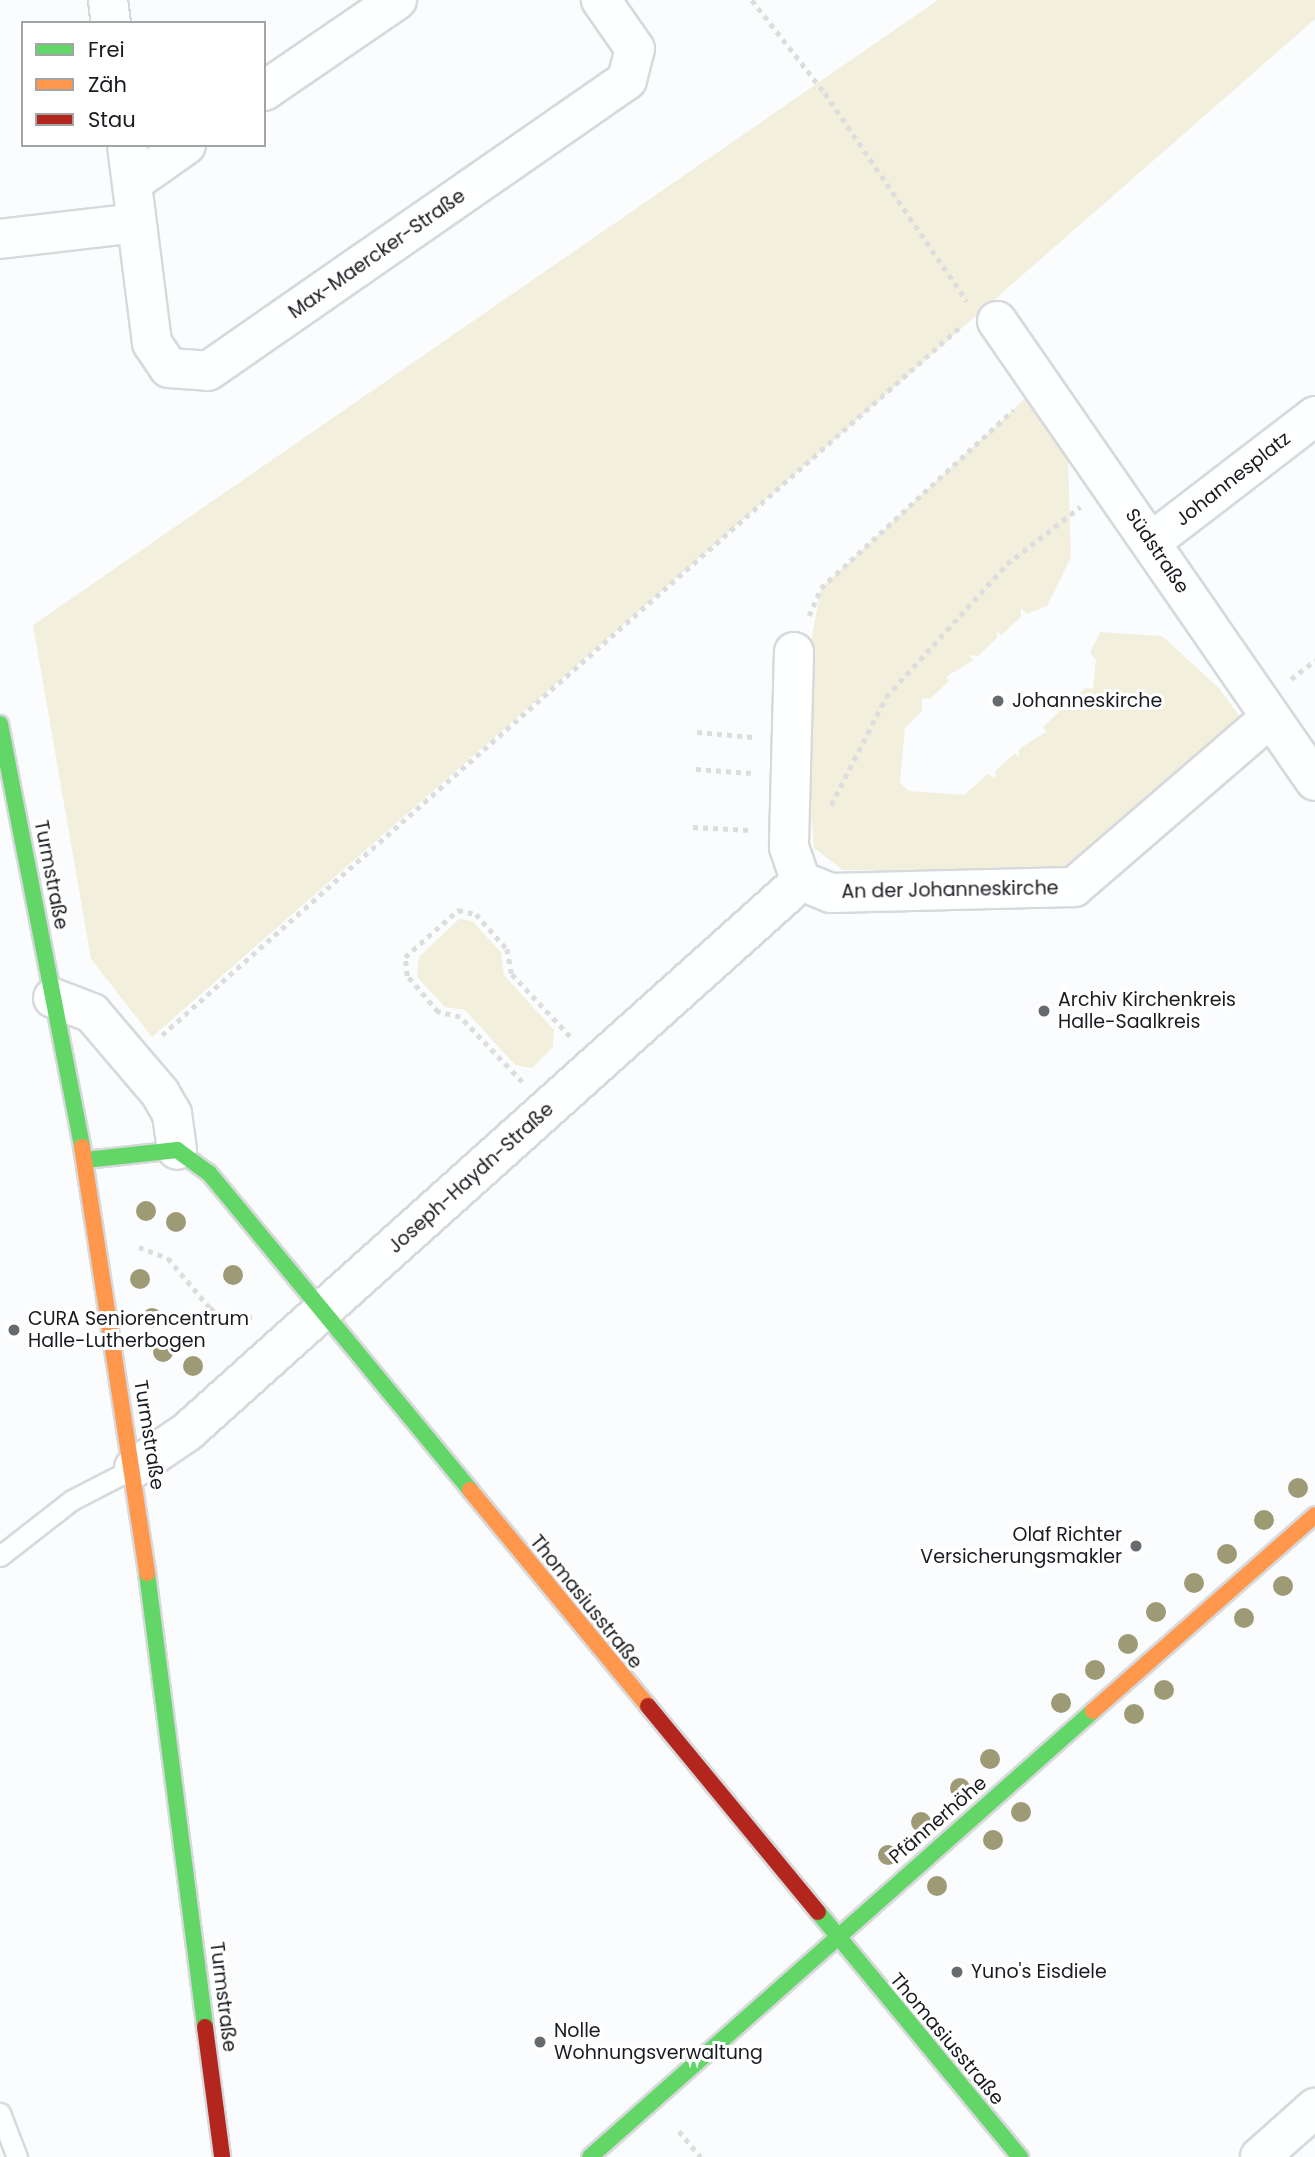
<!DOCTYPE html>
<html>
<head>
<meta charset="utf-8">
<style>
	body { margin:0 }
	#map { position:relative; width:1315px; height:2157px; overflow:hidden; background:#fbfcfd; font-family:Poppins,sans-serif }
	div>[style] { position:absolute }
	.green>* { inset:0; background:#f2efdd }
	.path>* { height:4.5px; margin-top:-2.25px; transform-origin:0; background:repeating-linear-gradient(90deg,#dcdddd 0 5px,transparent 0 10px) }
	.roads { filter:drop-shadow(2px 0 #d7d9dc) drop-shadow(-2px 0 #d7d9dc) drop-shadow(0 2px #d7d9dc) drop-shadow(0 -2px #d7d9dc) }
	.lane>* { height:19px; margin:-9.5px; padding:0 9.5px; transform-origin:9.5px; border-radius:9.5px; background:#feffff }
	.street>* { height:38px; margin:-19px; padding:0 19px; transform-origin:19px; border-radius:19px; background:#feffff }
	.fast>* { height:16px; margin:-8px; padding:0 8px; transform-origin:8px; border-radius:8px; background:#63d668 }
	.slow>* { height:16px; margin:-8px; padding:0 8px; transform-origin:8px; border-radius:8px; background:#ff974d }
	.jam>* { height:16px; margin:-8px; padding:0 8px; transform-origin:8px; border-radius:8px; background:#b3261e }
	.trees>* { width:20px; height:20px; margin:-10px; border-radius:50%; background:#9f9a76 }
	.dots>* { width:19px; height:19px; translate:-50% -50%; box-sizing:border-box; border:4px solid #fff; border-radius:50% }
	span { translate:-50% -50%; white-space:nowrap; text-align:center; line-height:1.15; -webkit-text-stroke:6px #fff; paint-order:stroke }
	.street-label { font-size:19px; color:#181b1f }
	.poi-label { font-size:19px; color:#181b1f }
	.left { translate:0 -50%; text-align:left }
	.right { translate:-100% -50%; text-align:right }
	.legend { position:absolute; left:21px; top:21px; width:245px; height:126px; box-sizing:border-box; background:#fff; border:2px solid #a3a4a5; margin:0; padding:9px 12px; list-style:none; font-size:21px; color:#181b1f }
	.legend li { display:flex; align-items:center; gap:14px; height:35px }
	.legend b { width:35px; border:2px solid #a3a4a5 }
</style>
</head>
<body>
<div id="map">
	<div class="green">
		<i style="clip-path:polygon(938px 0,1315px 0,1315px 19px,152px 1037px,91px 959px,33px 625px)"></i>
		<i style="clip-path:polygon(1028px 396px,1068px 458px,1071px 557px,1047px 606px,1027px 614px,1021px 608px,1021px 617px,1001px 635px,996px 630px,997px 638px,978px 656px,969px 655px,973px 660px,946px 677px,949px 681px,930px 699px,922px 698px,922px 711px,905px 728px,900px 782px,909px 791px,964px 795px,988px 774px,996px 778px,995px 771px,1015px 753px,1019px 757px,1019px 749px,1046px 732px,1043px 727px,1062px 709px,1069px 711px,1066px 706px,1085px 688px,1093px 689px,1096px 660px,1090px 653px,1100px 632px,1162px 636px,1218px 687px,1243px 721px,1078px 866px,970px 873px,843px 870px,814px 848px,808px 774px,803px 684px,821px 588px)"></i>
		<i style="clip-path:polygon(459px 919px,472px 921px,501px 952px,504px 975px,554px 1030px,553px 1047px,532px 1068px,515px 1065px,465px 1010px,445px 1007px,417px 977px,419px 957px)"></i>
	</div>
	<div class="path">
		<i style="left:752px;top:0;width:118px;rotate:51.9deg"></i>
		<i style="left:825px;top:93px;width:252px;rotate:55.7deg"></i>
		<i style="left:809px;top:616px;width:30px;rotate:-67deg"></i>
		<i style="left:821px;top:588px;width:262px;rotate:-42.8deg"></i>
		<i style="left:1291px;top:679px;width:31px;rotate:-38deg"></i>
		<i style="left:697px;top:732px;width:56px;rotate:5.1deg"></i>
		<i style="left:696px;top:769px;width:55px;rotate:4.2deg"></i>
		<i style="left:831px;top:805px;width:121px;rotate:-63deg"></i>
		<i style="left:886px;top:697px;width:180px;rotate:-47.7deg"></i>
		<i style="left:1007px;top:564px;width:93px;rotate:-38deg"></i>
		<i style="left:693px;top:827px;width:57px;rotate:3deg"></i>
		<i style="left:162px;top:1035px;width:1065px;rotate:-41.58deg"></i>
		<i style="left:522px;top:1082px;width:90px;rotate:-133.6deg"></i>
		<i style="left:460px;top:1017px;width:23px;rotate:-167deg"></i>
		<i style="left:438px;top:1012px;width:48px;rotate:-130.7deg"></i>
		<i style="left:407px;top:976px;width:19px;rotate:-96deg"></i>
		<i style="left:405px;top:957px;width:71px;rotate:-41.6deg"></i>
		<i style="left:458px;top:910px;width:18px;rotate:13deg"></i>
		<i style="left:476px;top:914px;width:47px;rotate:48.5deg"></i>
		<i style="left:507px;top:949px;width:25px;rotate:79deg"></i>
		<i style="left:512px;top:974px;width:85px;rotate:46.9deg"></i>
		<i style="left:139px;top:1247px;width:31px;rotate:21deg"></i>
		<i style="left:168px;top:1258px;width:65px;rotate:50deg"></i>
		<i style="left:210px;top:1308px;width:20px;rotate:33deg"></i>
		<i style="left:227px;top:1319px;width:28px;rotate:-4deg"></i>
		<i style="left:679px;top:2131px;width:34px;rotate:50deg"></i>
	</div>
	<div class="roads">
		<div class="lane">
			<i style="left:0;top:1556px;width:91px;rotate:-37.9deg"></i>
			<i style="left:72px;top:1500px;width:70px;rotate:-27.3deg"></i>
			<i style="left:0;top:2113px;width:47px;rotate:68.9deg"></i>
		</div>
		<div class="street">
			<i style="left:108px;top:0;width:23px;rotate:83deg"></i>
			<i style="left:264px;top:91px;width:161px;rotate:-34.4deg"></i>
			<i style="left:127px;top:145px;width:200px;rotate:82.8deg"></i>
			<i style="left:152px;top:343px;width:30px;rotate:56deg"></i>
			<i style="left:169px;top:368px;width:39px;rotate:4deg"></i>
			<i style="left:208px;top:371px;width:510px;rotate:-34.78deg"></i>
			<i style="left:627px;top:80px;width:32px;rotate:-76deg"></i>
			<i style="left:635px;top:49px;width:60px;rotate:-124.8deg"></i>
			<i style="left:132px;top:183px;width:66px;rotate:-35.1deg"></i>
			<i style="left:0;top:239px;width:137px;rotate:-6.7deg"></i>
			<i style="left:997px;top:321px;width:559px;rotate:55.34deg"></i>
			<i style="left:1151px;top:542px;width:207px;rotate:-37.5deg"></i>
			<i style="left:794px;top:652px;width:195px;rotate:91.5deg"></i>
			<i style="left:789px;top:847px;width:36px;rotate:71deg"></i>
			<i style="left:801px;top:881px;width:32px;rotate:22deg"></i>
			<i style="left:831px;top:893px;width:243px;rotate:-1.4deg"></i>
			<i style="left:1074px;top:887px;width:259px;rotate:-40.8deg"></i>
			<i style="left:53px;top:998px;width:42px;rotate:21deg"></i>
			<i style="left:92px;top:1013px;width:105px;rotate:49.6deg"></i>
			<i style="left:160px;top:1093px;width:24px;rotate:60deg"></i>
			<i style="left:172px;top:1114px;width:36px;rotate:82deg"></i>
			<i style="left:134px;top:1468px;width:64px;rotate:-34.2deg"></i>
			<i style="left:187px;top:1432px;width:825px;rotate:-41.9deg"></i>
			<i style="left:1260px;top:2157px;width:74px;rotate:-41.7deg"></i>
		</div>
		<div class="fast">
			<i style="left:0;top:724px;width:431px;rotate:79deg"></i>
			<i style="left:85px;top:1160px;width:93px;rotate:-6.2deg"></i>
			<i style="left:177px;top:1150px;width:39px;rotate:36deg"></i>
			<i style="left:209px;top:1173px;width:411px;rotate:50.5deg"></i>
			<i style="left:147px;top:1573px;width:458px;rotate:82.7deg"></i>
			<i style="left:818px;top:1912px;width:318px;rotate:50.5deg"></i>
			<i style="left:590px;top:2157px;width:672px;rotate:-41.56deg"></i>
		</div>
		<div class="slow">
			<i style="left:82px;top:1147px;width:431px;rotate:81.3deg"></i>
			<i style="left:470px;top:1490px;width:280px;rotate:50.5deg"></i>
			<i style="left:1093px;top:1711px;width:296px;rotate:-41.4deg"></i>
		</div>
		<div class="jam">
			<i style="left:648px;top:1706px;width:267px;rotate:50.5deg"></i>
			<i style="left:205px;top:2027px;width:131px;rotate:82.5deg"></i>
		</div>
	</div>
	<div class="trees">
		<i style="left:146px;top:1211px"></i>
		<i style="left:176px;top:1222px"></i>
		<i style="left:233px;top:1275px"></i>
		<i style="left:140px;top:1279px"></i>
		<i style="left:152px;top:1318px"></i>
		<i style="left:163px;top:1352px"></i>
		<i style="left:193px;top:1366px"></i>
		<i style="left:1298px;top:1488px"></i>
		<i style="left:1264px;top:1520px"></i>
		<i style="left:1227px;top:1554px"></i>
		<i style="left:1194px;top:1583px"></i>
		<i style="left:1283px;top:1586px"></i>
		<i style="left:1156px;top:1612px"></i>
		<i style="left:1244px;top:1618px"></i>
		<i style="left:1128px;top:1644px"></i>
		<i style="left:1095px;top:1670px"></i>
		<i style="left:1164px;top:1690px"></i>
		<i style="left:1061px;top:1703px"></i>
		<i style="left:1134px;top:1714px"></i>
		<i style="left:990px;top:1759px"></i>
		<i style="left:960px;top:1788px"></i>
		<i style="left:1021px;top:1812px"></i>
		<i style="left:921px;top:1822px"></i>
		<i style="left:993px;top:1840px"></i>
		<i style="left:888px;top:1855px"></i>
		<i style="left:937px;top:1886px"></i>
	</div>
	<div class="dots">
		<i style="left:998px;top:701px;background:#676a6d"></i>
		<i style="left:1044px;top:1011px;background:#676a6d"></i>
		<i style="left:14px;top:1330px;background:#676a6d"></i>
		<i style="left:1136px;top:1546px;background:#676a6d"></i>
		<i style="left:957px;top:1972px;background:#676a6d"></i>
		<i style="left:540px;top:2042px;background:#676a6d"></i>
	</div>
	<div class="street-label">
		<span style="left:377px;top:254px;rotate:-35deg">Max-Maercker-Straße</span>
		<span style="left:1233px;top:479px;rotate:-38deg">Johannesplatz</span>
		<span style="left:1157px;top:551px;rotate:56deg">Südstraße</span>
		<span style="left:51px;top:875px;rotate:79deg">Turmstraße</span>
		<span style="left:950px;top:890px;rotate:-1deg">An der Johanneskirche</span>
		<span style="left:471px;top:1178px;rotate:-42deg">Joseph-Haydn-Straße</span>
		<span style="left:149px;top:1435px;rotate:81deg">Turmstraße</span>
		<span style="left:586px;top:1602px;rotate:51deg">Thomasiusstraße</span>
		<span style="left:938px;top:1820px;rotate:-41deg">Pfännerhöhe</span>
		<span style="left:223px;top:1997px;rotate:83deg">Turmstraße</span>
		<span style="left:947px;top:2039px;rotate:50deg">Thomasiusstraße</span>
	</div>
	<div class="poi-label">
		<span class="left" style="left:1012px;top:701px">Johanneskirche</span>
		<span class="left" style="left:1058px;top:1011px">Archiv Kirchenkreis<br>Halle-Saalkreis</span>
		<span class="left" style="left:28px;top:1330px">CURA Seniorencentrum<br>Halle-Lutherbogen</span>
		<span class="right" style="left:1122px;top:1546px">Olaf Richter<br>Versicherungsmakler</span>
		<span class="left" style="left:971px;top:1972px">Yuno's Eisdiele</span>
		<span class="left" style="left:554px;top:2042px">Nolle<br>Wohnungsverwaltung</span>
	</div>
	<ul class="legend">
	<li><b style="height:9px;background:#63d668"></b>Frei</li>
	<li><b style="height:9px;background:#ff974d"></b>Zäh</li>
	<li><b style="height:9px;background:#b3261e"></b>Stau</li>
	</ul>
</div>
</body>
</html>
